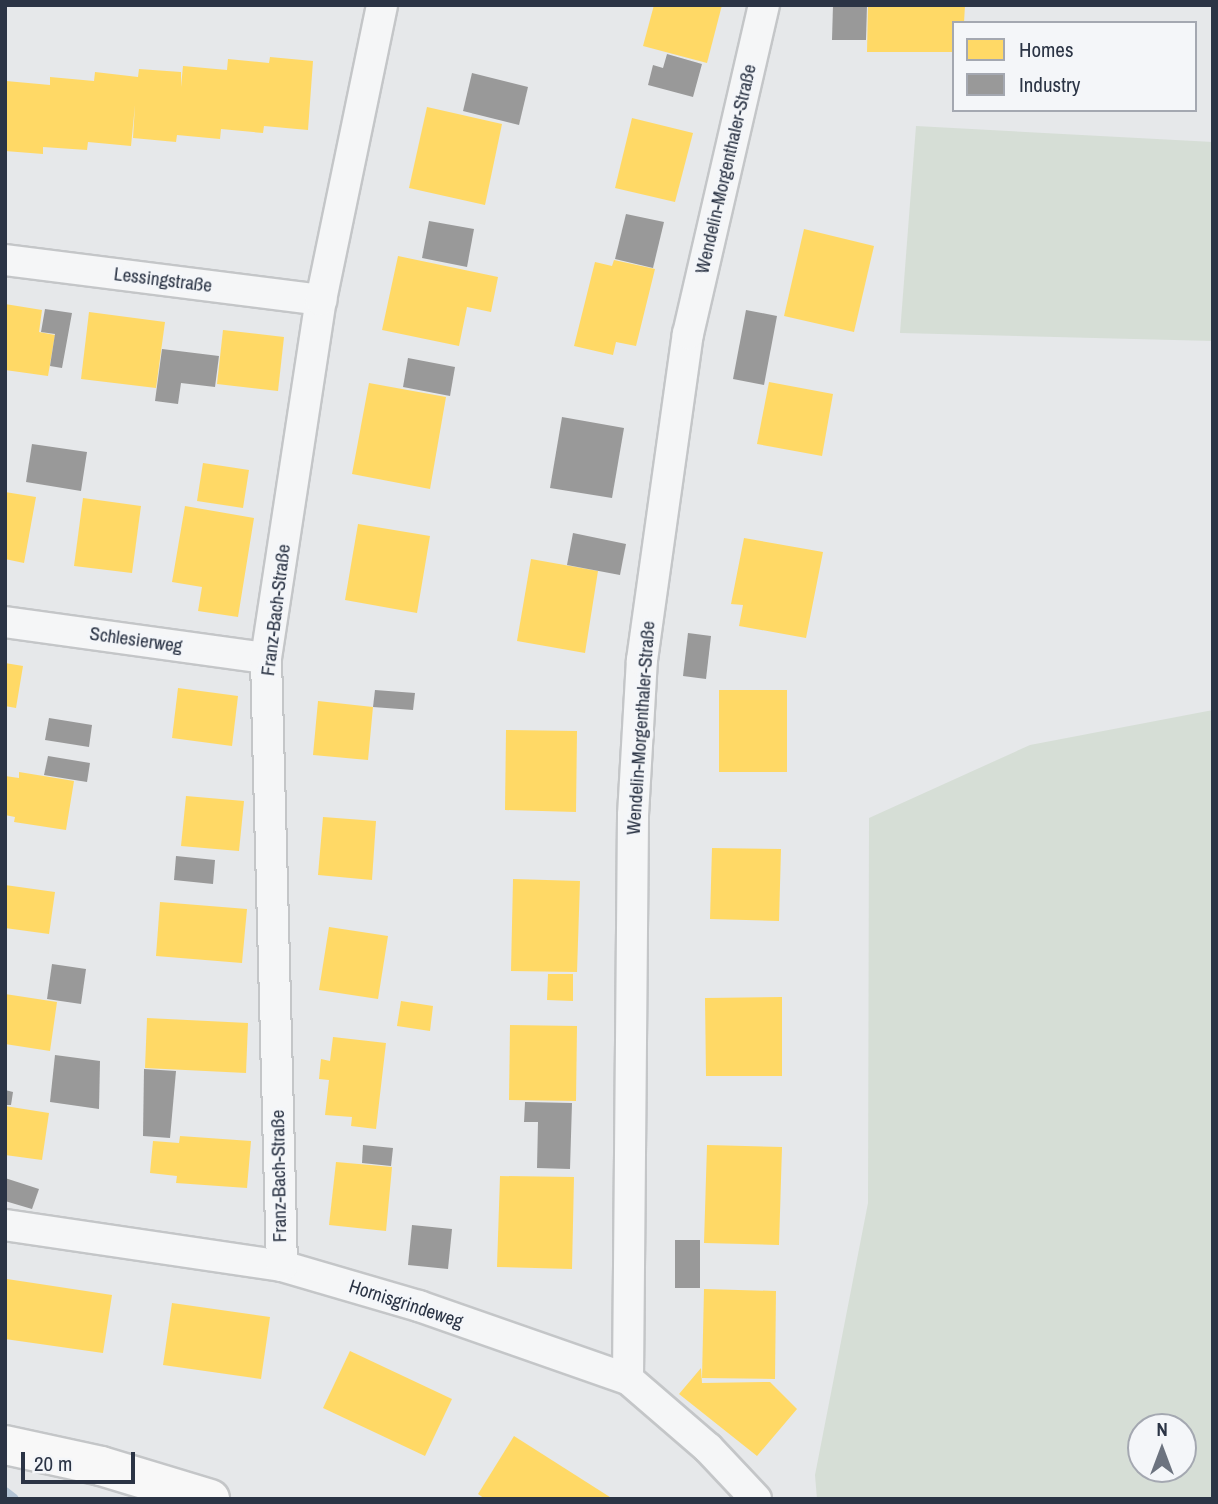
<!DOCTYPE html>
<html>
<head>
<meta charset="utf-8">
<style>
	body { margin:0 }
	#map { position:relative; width:1218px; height:1504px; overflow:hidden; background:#e6e8ea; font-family:"Archivo Narrow",sans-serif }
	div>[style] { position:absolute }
	.green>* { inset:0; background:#d6ded6 }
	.homes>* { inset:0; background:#ffd966 }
	.industry>* { inset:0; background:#999 }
	.stream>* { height:10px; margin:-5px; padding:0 5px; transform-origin:5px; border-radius:5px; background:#b4c4d5 }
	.roads { filter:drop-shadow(2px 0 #c4c6c8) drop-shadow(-2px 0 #c4c6c8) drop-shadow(0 2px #c4c6c8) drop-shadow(0 -2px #c4c6c8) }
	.minor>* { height:30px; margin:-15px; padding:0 15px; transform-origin:15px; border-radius:15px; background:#f5f6f7 }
	.secondary>* { height:38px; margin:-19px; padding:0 19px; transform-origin:19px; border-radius:19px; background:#f8f8f8 }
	span { translate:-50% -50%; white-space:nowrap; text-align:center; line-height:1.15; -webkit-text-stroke:7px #f4f6f9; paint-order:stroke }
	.street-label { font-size:19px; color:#2b3445 }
	.frame { position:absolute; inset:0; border:7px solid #2b3445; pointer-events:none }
	.legend { position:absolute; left:952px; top:21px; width:245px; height:91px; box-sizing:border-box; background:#f4f6f9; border:2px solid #a4a8b1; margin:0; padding:9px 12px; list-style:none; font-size:21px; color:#2b3445 }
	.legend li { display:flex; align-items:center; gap:14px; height:35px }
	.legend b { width:35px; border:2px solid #a4a8b1 }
	.north { position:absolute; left:1127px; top:1413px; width:70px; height:70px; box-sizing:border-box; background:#f4f6f9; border:2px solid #a4a8b1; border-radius:50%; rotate:0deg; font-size:19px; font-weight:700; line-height:28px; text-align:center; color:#2b3445 }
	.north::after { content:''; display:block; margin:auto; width:24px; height:32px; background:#6c737f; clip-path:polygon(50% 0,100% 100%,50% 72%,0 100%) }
	.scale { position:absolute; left:21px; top:1452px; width:114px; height:32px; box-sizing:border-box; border:4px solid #2b3445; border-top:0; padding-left:9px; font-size:21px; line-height:24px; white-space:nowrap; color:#2b3445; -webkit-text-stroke:5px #f4f6f9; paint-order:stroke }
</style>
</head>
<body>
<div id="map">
	<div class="green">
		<i style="clip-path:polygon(916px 126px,1213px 142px,1213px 341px,900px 333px)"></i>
		<i style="clip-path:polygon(evenodd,1213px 710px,1213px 1499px,817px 1499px,815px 1475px,868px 1203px,869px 818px,1030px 745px,1213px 710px,1141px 1427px,1183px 1427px,1183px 1469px,1141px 1469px,1141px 1427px)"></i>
	</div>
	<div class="homes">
		<i style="clip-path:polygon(654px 5px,722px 5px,707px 63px,643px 46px)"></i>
		<i style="clip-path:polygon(868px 5px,965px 5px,964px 23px,954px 23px,954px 52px,867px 52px)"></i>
		<i style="clip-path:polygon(270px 57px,313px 61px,308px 130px,264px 126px,263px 133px,221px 129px,220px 139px,177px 135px,176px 142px,133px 138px,135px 105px,131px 146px,88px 142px,87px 150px,43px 147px,43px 154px,5px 151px,6px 81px,50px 85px,50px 77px,94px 81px,95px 72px,138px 77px,139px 69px,181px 72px,181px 87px,183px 66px,227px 70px,228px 59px,269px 63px)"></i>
		<i style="clip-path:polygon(427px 107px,502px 124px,485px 205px,409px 188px)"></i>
		<i style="clip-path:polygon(632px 118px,693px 133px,675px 202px,615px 188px)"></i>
		<i style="clip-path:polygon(804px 229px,874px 246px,854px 332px,784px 316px)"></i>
		<i style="clip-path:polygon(398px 256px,498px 277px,491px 312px,467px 307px,459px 346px,382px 330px)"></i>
		<i style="clip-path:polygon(614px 260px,655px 269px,636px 346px,616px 342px,613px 355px,574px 346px,595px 262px,612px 266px)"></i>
		<i style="clip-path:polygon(5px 304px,42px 310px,39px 332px,55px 335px,48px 376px,5px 370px)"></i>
		<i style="clip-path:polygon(89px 312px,165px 322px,156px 388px,81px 379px)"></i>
		<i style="clip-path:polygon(223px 330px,284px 337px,278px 391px,217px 384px)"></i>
		<i style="clip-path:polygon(769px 382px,833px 394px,822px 456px,757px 444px)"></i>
		<i style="clip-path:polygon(369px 383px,446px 397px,430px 489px,352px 474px)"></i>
		<i style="clip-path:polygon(203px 463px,249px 470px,243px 508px,197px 501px)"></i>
		<i style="clip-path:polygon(5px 492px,36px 497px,24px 563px,5px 559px)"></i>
		<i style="clip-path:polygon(83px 498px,141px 506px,132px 573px,74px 566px)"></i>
		<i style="clip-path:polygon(185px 506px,254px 518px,238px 617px,198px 611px,202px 587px,172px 582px)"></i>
		<i style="clip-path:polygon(358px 524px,430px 536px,417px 613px,345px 600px)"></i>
		<i style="clip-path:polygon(744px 538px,823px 552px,806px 638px,739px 626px,743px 605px,731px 604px)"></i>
		<i style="clip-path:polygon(531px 559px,598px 571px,585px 653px,517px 641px)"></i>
		<i style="clip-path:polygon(5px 663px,23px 666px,16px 708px,5px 706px)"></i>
		<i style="clip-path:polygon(178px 688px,238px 696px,232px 746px,172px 738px)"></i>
		<i style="clip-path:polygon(719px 690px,787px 690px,787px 772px,719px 772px)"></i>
		<i style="clip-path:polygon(318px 701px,373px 707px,368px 760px,313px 755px)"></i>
		<i style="clip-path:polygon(506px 730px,577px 731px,576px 812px,505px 810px)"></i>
		<i style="clip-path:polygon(19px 772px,74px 781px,66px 830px,14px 822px,15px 817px,5px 815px,5px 776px,19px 778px)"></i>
		<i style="clip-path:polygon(186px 796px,244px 801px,239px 851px,181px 846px)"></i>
		<i style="clip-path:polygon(323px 817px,376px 821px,372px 880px,318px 875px)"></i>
		<i style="clip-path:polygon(712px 848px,781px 849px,779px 921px,710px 919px)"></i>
		<i style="clip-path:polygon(513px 879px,580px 881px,577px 972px,511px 971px)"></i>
		<i style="clip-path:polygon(5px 885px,55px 892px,49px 934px,5px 928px)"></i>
		<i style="clip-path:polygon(160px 902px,247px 909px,242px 963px,156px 956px)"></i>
		<i style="clip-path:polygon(329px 927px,388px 936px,378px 999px,319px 990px)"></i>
		<i style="clip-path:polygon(548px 974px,573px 974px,573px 1001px,547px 1000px)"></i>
		<i style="clip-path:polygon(5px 994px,57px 1002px,50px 1051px,5px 1044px)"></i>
		<i style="clip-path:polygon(782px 997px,782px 1076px,706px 1076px,705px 998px)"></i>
		<i style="clip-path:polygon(401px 1001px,433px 1006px,430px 1031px,397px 1026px)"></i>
		<i style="clip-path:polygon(147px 1018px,248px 1023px,246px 1073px,145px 1068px)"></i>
		<i style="clip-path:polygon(510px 1025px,577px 1026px,576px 1101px,509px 1100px)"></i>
		<i style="clip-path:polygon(333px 1037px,386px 1043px,376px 1129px,351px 1126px,352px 1117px,325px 1115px,329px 1080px,319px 1079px,321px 1059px,330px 1061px)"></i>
		<i style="clip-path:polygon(5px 1106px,49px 1113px,42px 1160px,5px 1155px)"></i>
		<i style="clip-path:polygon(180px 1136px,251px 1141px,247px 1188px,176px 1183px,177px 1176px,150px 1173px,153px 1141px,179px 1143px)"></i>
		<i style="clip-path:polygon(707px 1145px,782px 1147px,779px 1245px,704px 1243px)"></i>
		<i style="clip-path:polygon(336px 1162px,392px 1167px,386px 1231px,329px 1225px)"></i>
		<i style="clip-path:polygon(500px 1176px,574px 1177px,572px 1269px,497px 1267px)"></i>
		<i style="clip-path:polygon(7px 1279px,112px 1295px,103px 1353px,5px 1339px)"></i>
		<i style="clip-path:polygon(704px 1289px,776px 1291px,775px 1379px,702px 1378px)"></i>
		<i style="clip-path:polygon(172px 1303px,270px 1317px,261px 1379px,163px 1365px)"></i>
		<i style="clip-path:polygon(350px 1351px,452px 1399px,425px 1456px,323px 1408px)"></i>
		<i style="clip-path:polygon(701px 1368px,702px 1383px,770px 1382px,797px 1409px,757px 1456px,679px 1394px)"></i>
		<i style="clip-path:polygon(514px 1436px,613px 1499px,485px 1499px,478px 1494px)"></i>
	</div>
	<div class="industry">
		<i style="clip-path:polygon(833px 5px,867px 5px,866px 40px,832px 40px)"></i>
		<i style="clip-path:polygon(667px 54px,702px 64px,693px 97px,648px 85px,653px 65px,663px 68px)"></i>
		<i style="clip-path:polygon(472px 73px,528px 87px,519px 125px,463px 111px)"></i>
		<i style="clip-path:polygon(626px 214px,664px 222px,653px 268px,615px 259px)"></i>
		<i style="clip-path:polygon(429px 221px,474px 229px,467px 267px,422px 258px)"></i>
		<i style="clip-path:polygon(45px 309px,72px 313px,62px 368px,50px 366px,55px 334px,41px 332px)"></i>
		<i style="clip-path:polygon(746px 310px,777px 316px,764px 385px,733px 379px)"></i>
		<i style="clip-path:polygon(162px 349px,219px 356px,215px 387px,181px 383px,178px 404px,155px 401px)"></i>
		<i style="clip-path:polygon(408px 358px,455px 367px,450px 396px,403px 387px)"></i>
		<i style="clip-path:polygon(562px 417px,624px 428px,612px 498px,550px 488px)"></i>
		<i style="clip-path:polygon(32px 444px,87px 452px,81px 491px,26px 482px)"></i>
		<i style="clip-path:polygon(573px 533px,626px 544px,620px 575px,567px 565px)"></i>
		<i style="clip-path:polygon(688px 633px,711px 636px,706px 679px,683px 676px)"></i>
		<i style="clip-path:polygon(375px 690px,415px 693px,413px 710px,373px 707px)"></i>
		<i style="clip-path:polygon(49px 718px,92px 725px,89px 747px,45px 740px)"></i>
		<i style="clip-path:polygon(48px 756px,90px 763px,87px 782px,44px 775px)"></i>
		<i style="clip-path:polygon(176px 856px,215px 860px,213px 884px,174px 880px)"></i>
		<i style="clip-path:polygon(52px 964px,86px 969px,81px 1004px,47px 999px)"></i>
		<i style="clip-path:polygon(55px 1055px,100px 1061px,99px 1109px,50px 1102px)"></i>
		<i style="clip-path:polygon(144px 1069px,176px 1071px,170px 1138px,143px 1136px)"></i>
		<i style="clip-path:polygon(5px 1090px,13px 1092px,11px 1105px,5px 1105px)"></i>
		<i style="clip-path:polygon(525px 1102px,572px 1103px,570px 1169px,537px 1168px,538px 1122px,524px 1122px)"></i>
		<i style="clip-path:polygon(363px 1145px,393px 1148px,391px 1166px,362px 1163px)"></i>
		<i style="clip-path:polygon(5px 1178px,39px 1189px,32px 1209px,5px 1201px)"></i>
		<i style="clip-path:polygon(412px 1225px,452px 1229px,448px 1269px,408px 1265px)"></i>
		<i style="clip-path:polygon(675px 1240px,700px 1240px,700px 1288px,675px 1288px)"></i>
	</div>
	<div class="stream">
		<i style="left:5px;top:1492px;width:11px;rotate:38deg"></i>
	</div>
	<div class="roads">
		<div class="minor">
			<i style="left:5px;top:260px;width:319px;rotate:7.2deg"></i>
			<i style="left:5px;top:622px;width:263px;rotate:7.9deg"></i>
			<i style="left:5px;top:1225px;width:280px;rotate:8.4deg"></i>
			<i style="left:282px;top:1266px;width:143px;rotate:16.3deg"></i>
			<i style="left:419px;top:1306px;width:221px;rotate:19.3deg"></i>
			<i style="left:628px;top:1379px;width:106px;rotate:40.8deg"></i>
			<i style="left:708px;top:1448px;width:70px;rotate:46.7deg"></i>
			<i style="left:282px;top:1266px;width:608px;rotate:-91.51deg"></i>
			<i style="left:266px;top:658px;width:362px;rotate:-81.3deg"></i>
			<i style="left:321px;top:300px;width:301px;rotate:-78.3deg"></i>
			<i style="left:628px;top:1379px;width:564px;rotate:-89.49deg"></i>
			<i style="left:633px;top:815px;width:155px;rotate:-86.7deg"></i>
			<i style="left:642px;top:660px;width:329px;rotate:-82deg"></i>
			<i style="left:688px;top:334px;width:338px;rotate:-77deg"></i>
		</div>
		<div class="secondary">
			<i style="left:5px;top:1445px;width:98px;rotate:12.3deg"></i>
			<i style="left:101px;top:1466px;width:114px;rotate:16.8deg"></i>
		</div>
	</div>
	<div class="street-label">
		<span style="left:726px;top:169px;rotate:-77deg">Wendelin-Morgenthaler-Straße</span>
		<span style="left:163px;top:280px;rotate:7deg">Lessingstraße</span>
		<span style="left:276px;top:610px;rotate:-83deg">Franz-Bach-Straße</span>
		<span style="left:136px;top:640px;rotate:8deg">Schlesierweg</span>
		<span style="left:641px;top:728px;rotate:-86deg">Wendelin-Morgenthaler-Straße</span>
		<span style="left:279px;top:1176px;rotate:-91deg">Franz-Bach-Straße</span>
		<span style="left:406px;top:1304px;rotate:18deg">Hornisgrindeweg</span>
	</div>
	<div class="frame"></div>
	<ul class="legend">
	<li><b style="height:19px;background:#ffd966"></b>Homes</li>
	<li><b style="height:19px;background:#999"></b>Industry</li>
	</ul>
	<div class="north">N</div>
	<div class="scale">20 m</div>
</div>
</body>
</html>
